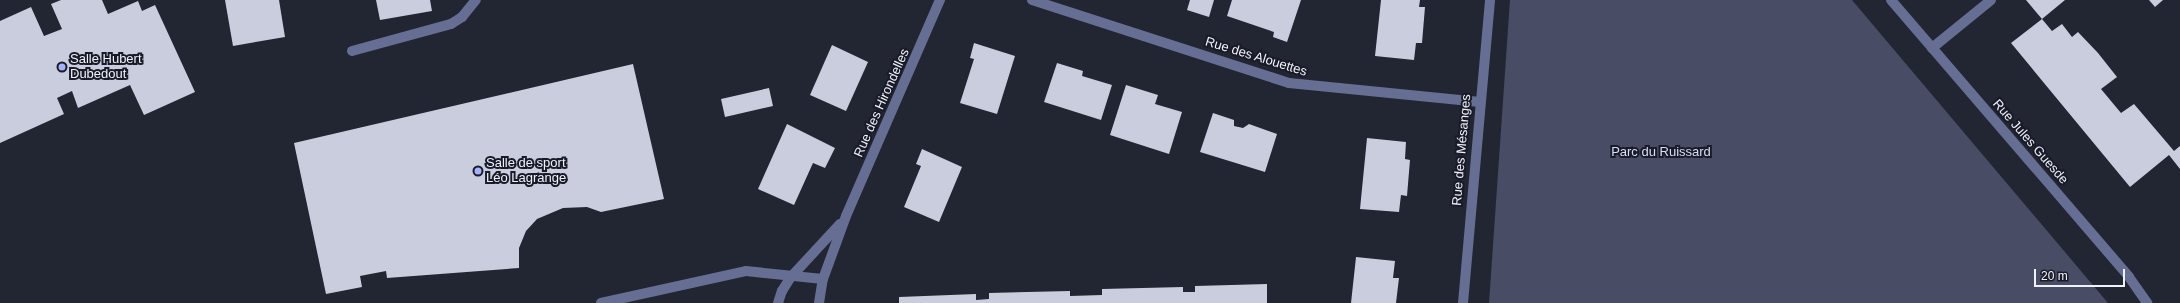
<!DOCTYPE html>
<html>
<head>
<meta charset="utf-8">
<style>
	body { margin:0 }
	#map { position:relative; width:2180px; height:303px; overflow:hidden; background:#222532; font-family:Arial,sans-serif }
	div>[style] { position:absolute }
	.green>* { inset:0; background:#484c65 }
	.building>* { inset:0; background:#c9cdde }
	.minor>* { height:10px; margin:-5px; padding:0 5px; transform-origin:5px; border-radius:5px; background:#676e93 }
	.dots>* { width:11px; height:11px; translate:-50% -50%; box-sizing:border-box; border:2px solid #191b28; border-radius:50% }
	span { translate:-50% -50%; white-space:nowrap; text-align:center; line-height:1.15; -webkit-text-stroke:4px #191b28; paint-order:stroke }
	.street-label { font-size:13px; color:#f0f2fb }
	.poi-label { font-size:13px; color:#f0f2fb }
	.left { translate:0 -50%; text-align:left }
	.park-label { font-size:13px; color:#d7ddf9 }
	.scale { position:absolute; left:2034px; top:269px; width:91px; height:18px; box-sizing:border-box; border:2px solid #f0f2fb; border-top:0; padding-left:5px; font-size:12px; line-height:14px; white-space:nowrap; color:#f0f2fb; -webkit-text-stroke:3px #191b28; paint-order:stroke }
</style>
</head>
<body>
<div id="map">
	<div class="green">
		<i style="clip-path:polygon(1510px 0,1852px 0,2108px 303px,1489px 303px)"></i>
	</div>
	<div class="building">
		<i style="clip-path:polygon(61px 0,102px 0,108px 14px,138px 1px,142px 11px,155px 5px,195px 92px,144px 115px,130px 85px,78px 108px,72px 91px,57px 98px,64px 114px,0 143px,0 21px,31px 7px,44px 36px,62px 29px,51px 4px)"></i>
		<i style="clip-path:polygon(225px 0,279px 0,285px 37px,233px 46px)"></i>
		<i style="clip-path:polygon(376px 0,430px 0,432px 11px,380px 20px)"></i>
		<i style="clip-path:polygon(1190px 0,1214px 0,1209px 17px,1187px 10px)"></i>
		<i style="clip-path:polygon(1232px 0,1301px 0,1287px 42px,1273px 37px,1274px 32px,1227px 16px)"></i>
		<i style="clip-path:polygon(1381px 0,1420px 0,1419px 7px,1425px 7px,1422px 43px,1416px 43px,1414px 60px,1375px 56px)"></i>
		<i style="clip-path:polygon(2026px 0,2065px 0,2042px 19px,2052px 31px,2062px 24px,2072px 37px,2078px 32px,2098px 53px,2117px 77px,2101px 89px,2121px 113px,2134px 104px,2174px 151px,2180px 146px,2180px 169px,2169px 155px,2130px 187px,2011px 43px,2042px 19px)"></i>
		<i style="clip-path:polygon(2149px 0,2163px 0,2155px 7px)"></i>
		<i style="clip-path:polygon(974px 43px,1015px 56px,997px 114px,960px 103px,974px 59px,970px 58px)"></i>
		<i style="clip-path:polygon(832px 45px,868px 62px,846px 111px,810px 95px)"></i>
		<i style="clip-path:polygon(1057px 63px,1083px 71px,1082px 76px,1112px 85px,1101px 120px,1044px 102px)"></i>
		<i style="clip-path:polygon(633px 64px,664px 199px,601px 212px,587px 207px,563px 208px,537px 219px,526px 231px,519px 248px,519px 268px,387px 278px,386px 271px,360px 276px,362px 287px,326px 294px,294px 143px)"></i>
		<i style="clip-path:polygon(1126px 85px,1158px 95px,1155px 104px,1182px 112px,1169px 154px,1110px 135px)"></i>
		<i style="clip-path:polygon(769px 88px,773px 106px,725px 117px,721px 99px)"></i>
		<i style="clip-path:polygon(1213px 113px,1234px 120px,1234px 126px,1243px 128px,1249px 124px,1277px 134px,1265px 172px,1200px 152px)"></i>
		<i style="clip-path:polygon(787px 124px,835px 148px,825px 168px,813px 163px,794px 205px,758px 189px)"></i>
		<i style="clip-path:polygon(1367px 138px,1406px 142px,1405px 159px,1410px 160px,1407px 196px,1401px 195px,1399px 212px,1360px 209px)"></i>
		<i style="clip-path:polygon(922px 149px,962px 167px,939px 222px,904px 207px,921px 166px,916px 164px)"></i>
		<i style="clip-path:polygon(1356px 257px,1395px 261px,1393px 278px,1399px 278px,1396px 303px,1351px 303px)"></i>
		<i style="clip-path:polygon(1267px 284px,1267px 303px,899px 303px,899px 297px,976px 294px,976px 300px,989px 299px,989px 293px,1070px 291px,1070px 296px,1102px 295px,1102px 289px,1183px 287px,1183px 292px,1195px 292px,1195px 286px)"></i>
	</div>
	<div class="minor">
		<i style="left:1032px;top:0;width:270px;rotate:17.9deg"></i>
		<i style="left:1289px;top:83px;width:192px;rotate:5.7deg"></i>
		<i style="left:1891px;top:0;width:365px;rotate:49.3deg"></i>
		<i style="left:2129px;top:277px;width:32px;rotate:55deg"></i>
		<i style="left:1932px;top:48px;width:76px;rotate:-39.1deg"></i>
		<i style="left:352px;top:51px;width:103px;rotate:-15.3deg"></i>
		<i style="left:451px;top:24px;width:13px;rotate:-32deg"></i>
		<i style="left:462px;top:17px;width:22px;rotate:-51deg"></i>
		<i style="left:601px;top:303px;width:148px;rotate:-12.4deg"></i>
		<i style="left:746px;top:271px;width:77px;rotate:5.9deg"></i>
		<i style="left:778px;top:303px;width:13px;rotate:-72deg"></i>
		<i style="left:782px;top:291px;width:15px;rotate:-58deg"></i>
		<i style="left:790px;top:278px;width:74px;rotate:-47.2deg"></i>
		<i style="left:819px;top:303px;width:24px;rotate:-81deg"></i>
		<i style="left:823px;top:279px;width:67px;rotate:-69.9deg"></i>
		<i style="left:846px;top:216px;width:236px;rotate:-66.5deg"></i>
		<i style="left:1463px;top:303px;width:304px;rotate:-84.9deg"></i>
	</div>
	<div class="dots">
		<i style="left:62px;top:67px;background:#a4b1fc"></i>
		<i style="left:478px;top:171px;background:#a4b1fc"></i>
	</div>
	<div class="street-label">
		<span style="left:1256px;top:57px;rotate:17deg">Rue des Alouettes</span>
		<span style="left:882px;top:103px;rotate:-66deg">Rue des Hirondelles</span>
		<span style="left:2030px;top:142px;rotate:49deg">Rue Jules Guesde</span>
		<span style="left:1462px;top:150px;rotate:-85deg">Rue des Mésanges</span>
	</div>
	<div class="poi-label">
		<span class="left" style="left:70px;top:67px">Salle Hubert<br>Dubedout</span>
		<span class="left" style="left:486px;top:171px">Salle de sport<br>Léo Lagrange</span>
	</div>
	<div class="park-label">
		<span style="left:1661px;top:152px">Parc du Ruissard</span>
	</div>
	<div class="scale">20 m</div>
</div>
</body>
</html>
